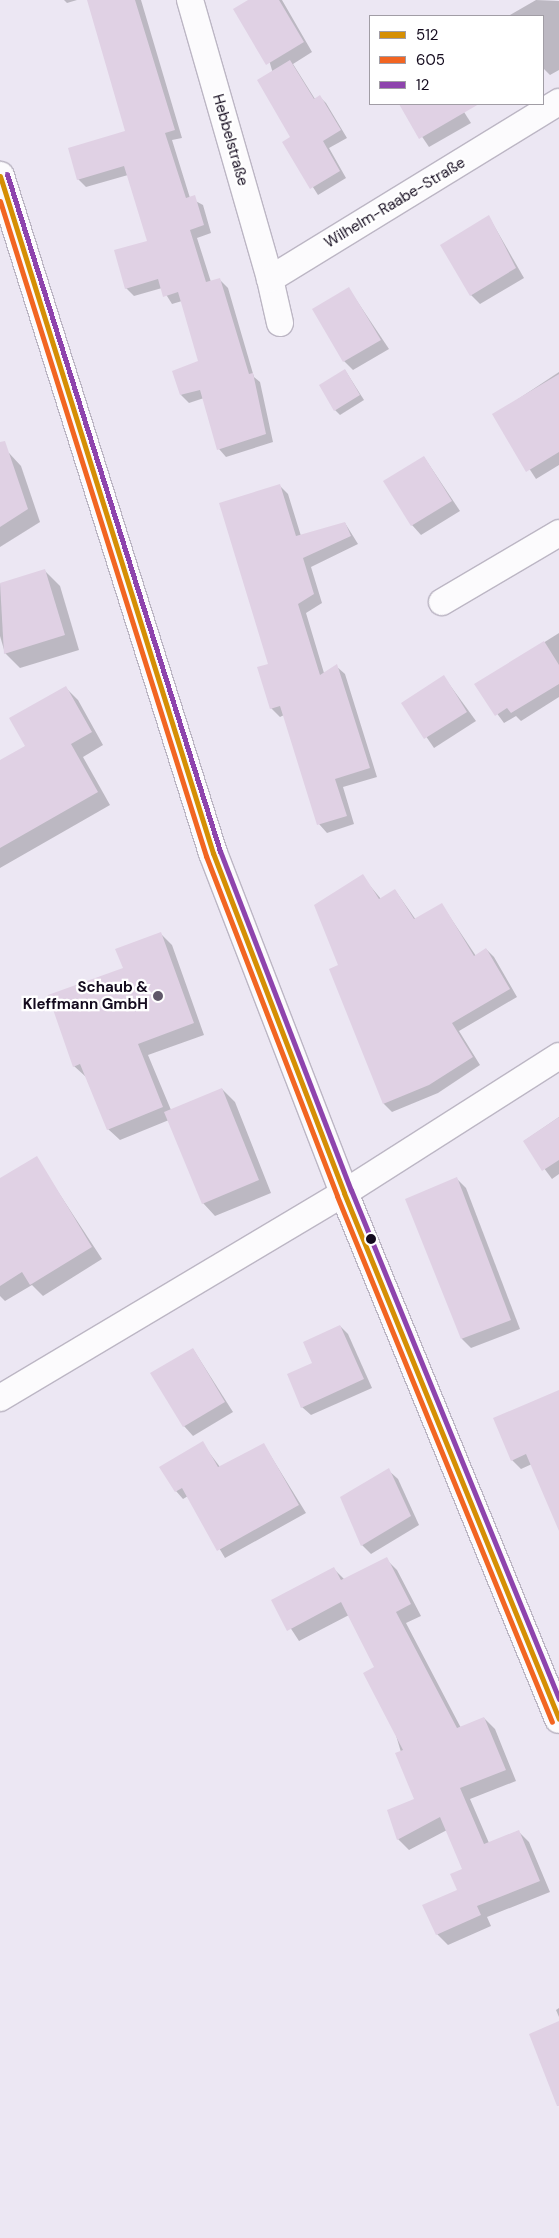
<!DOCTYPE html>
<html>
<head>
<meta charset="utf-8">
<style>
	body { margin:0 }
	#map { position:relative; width:559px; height:2238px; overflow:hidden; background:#ece7f3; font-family:"DM Sans",sans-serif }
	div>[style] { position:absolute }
	.shadow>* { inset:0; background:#0003 }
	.building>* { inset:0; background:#e0d1e4 }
	.roads { filter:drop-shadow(1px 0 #bcb6c4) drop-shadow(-1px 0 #bcb6c4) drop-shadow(0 1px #bcb6c4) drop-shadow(0 -1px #bcb6c4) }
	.minor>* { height:26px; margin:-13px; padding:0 13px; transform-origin:13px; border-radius:13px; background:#fcfbfd }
	.secondary>* { height:28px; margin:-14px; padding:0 14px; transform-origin:14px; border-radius:14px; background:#fcfbfd }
	.bus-1>* { height:5px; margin:-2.5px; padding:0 2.5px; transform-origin:2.5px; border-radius:2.5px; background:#d58f04 }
	.bus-2>* { height:5px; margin:-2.5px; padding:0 2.5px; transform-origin:2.5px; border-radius:2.5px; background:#f26522 }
	.bus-3>* { height:5px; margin:-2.5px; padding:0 2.5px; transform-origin:2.5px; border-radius:2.5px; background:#8e44ad }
	.dots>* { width:14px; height:14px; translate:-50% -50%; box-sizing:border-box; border:2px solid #fff; border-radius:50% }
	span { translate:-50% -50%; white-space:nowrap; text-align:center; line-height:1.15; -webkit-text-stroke:4.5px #fff; paint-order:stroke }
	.street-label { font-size:15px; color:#140b1e }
	.poi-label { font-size:15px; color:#140b1e; font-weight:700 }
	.right { translate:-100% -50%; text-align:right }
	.legend { position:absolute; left:369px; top:15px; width:175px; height:90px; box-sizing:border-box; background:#fff; border:1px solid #a19da5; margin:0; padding:6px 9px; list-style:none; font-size:15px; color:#140b1e }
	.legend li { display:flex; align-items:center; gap:10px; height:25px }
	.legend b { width:25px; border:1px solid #a19da5 }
</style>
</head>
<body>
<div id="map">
	<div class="shadow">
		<i style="clip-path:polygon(64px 0,77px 0,67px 3px)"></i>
		<i style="clip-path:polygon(88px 0,141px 0,182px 138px,172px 140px,190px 198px,203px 205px,211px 233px,197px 238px,211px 282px,220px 280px,228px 288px,254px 377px,260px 382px,273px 442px,226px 457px,219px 449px,204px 398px,189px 403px,181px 395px,200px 361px,182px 301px,172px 304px,162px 288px,134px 296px,126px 288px,149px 241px,128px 175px,86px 187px,78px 179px,127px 132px)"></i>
		<i style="clip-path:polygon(251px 0,282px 0,312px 52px,293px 64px,315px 99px,320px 97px,326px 103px,347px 138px,329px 148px,346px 178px,318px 195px,284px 142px,292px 137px)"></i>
		<i style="clip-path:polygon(536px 0,559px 1px,559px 70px,550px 75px,543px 68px,543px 16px,510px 15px)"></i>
		<i style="clip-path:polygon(400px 104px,459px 104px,471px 123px,429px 147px)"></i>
		<i style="clip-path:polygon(489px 217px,524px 278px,480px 304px,471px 295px)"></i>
		<i style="clip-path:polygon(349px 289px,389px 349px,353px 370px,344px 361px)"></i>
		<i style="clip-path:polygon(345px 370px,364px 400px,340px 415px,335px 410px)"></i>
		<i style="clip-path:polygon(559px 372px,559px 465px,536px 479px,494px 415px)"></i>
		<i style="clip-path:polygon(9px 453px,21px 466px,40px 522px,0 547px,0 459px)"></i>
		<i style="clip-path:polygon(424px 457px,460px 511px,421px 535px,412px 525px)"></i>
		<i style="clip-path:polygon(280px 486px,288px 494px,301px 536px,345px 523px,358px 544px,311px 567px,322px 603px,306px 613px,324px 673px,336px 666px,345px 674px,377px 777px,343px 787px,354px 824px,327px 833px,319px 824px,284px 715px,280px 717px,271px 708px)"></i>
		<i style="clip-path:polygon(45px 571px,60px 586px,79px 650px,20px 668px,5px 653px,0 636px,0 584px)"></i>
		<i style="clip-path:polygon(559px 633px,559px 697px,521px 721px,516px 716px,504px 723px,476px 685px)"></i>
		<i style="clip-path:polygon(444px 677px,476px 721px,434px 748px,403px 703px)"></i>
		<i style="clip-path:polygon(66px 688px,78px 700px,103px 745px,83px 757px,110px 805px,0 868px,0 764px,26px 746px)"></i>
		<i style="clip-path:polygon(362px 876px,381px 899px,395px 890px,416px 920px,442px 905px,476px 956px,486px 949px,494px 957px,517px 997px,459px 1031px,480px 1065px,438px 1093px,392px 1112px,384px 1104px,340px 966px)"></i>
		<i style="clip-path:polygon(161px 934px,172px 945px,204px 1035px,148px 1055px,171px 1110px,222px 1089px,235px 1102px,271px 1193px,215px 1216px,203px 1203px,169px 1120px,120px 1140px,108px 1129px,86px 1077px,74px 1066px,124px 969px)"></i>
		<i style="clip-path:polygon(559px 1117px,559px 1174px,552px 1179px,524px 1141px)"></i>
		<i style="clip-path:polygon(36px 1158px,102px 1259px,43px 1296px,32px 1285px,5px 1301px,0 1296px,0 1180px)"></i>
		<i style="clip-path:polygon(457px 1179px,466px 1188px,520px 1329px,471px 1348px,462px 1339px)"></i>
		<i style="clip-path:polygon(340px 1326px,348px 1334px,372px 1388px,311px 1415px,302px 1407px,314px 1364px)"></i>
		<i style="clip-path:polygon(193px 1349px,233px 1412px,193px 1436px,184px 1426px)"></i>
		<i style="clip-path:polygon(559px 1391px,559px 1527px,532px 1464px,521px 1469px,512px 1460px)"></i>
		<i style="clip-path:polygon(202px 1443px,220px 1467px,264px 1445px,306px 1513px,225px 1558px,188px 1496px,183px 1499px,176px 1491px)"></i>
		<i style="clip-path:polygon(388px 1470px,398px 1479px,419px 1525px,371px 1554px,362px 1545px)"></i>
		<i style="clip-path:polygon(386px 1559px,397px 1570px,421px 1616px,406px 1623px,461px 1728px,484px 1718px,495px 1729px,516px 1781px,470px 1799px,489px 1843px,518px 1831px,529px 1842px,550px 1892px,487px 1917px,491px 1926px,448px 1945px,437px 1934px,459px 1891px,463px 1870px,447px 1830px,409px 1850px,398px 1839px,415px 1800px,376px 1667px,349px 1615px,299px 1641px,273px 1601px,334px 1569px,345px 1580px)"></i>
		<i style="clip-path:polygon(559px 2008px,559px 2017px,556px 2010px)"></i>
	</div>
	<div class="building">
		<i style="clip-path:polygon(87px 0,135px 0,175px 130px,165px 133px,186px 198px,195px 195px,204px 225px,190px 230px,206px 282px,220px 278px,249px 374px,253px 373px,266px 434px,217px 450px,200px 390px,180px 395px,172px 371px,198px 361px,178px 292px,163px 297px,158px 279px,125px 289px,114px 250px,147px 241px,124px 166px,77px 180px,68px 148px,125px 131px)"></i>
		<i style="clip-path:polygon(248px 0,279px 0,304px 42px,266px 65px,233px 9px)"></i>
		<i style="clip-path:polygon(290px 60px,314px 99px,320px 95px,341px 130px,323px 141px,340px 171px,310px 189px,282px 142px,290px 137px,257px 80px)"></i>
		<i style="clip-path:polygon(399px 104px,479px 104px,419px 139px)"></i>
		<i style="clip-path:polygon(489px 215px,516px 268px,470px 296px,440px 245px)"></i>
		<i style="clip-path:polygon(349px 287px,381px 340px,343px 362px,312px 309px)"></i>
		<i style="clip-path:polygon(345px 369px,360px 395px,334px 411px,319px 385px)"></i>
		<i style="clip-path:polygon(559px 374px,559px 452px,526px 472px,492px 414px)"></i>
		<i style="clip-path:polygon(5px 441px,28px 509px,0 527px,0 442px)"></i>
		<i style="clip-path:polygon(424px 456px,452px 501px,411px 526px,383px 481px)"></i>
		<i style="clip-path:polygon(280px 484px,296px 536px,345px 522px,351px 536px,303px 558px,314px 594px,298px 604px,320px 675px,337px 664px,370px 768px,335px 779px,347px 816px,317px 825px,280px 706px,270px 709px,257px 667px,268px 664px,219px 503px)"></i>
		<i style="clip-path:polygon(45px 569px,65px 635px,4px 654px,0 583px)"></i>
		<i style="clip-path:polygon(544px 641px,559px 665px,559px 684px,511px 713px,507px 708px,495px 716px,474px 684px)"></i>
		<i style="clip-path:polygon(444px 675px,467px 712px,424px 739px,401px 703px)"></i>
		<i style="clip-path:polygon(66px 686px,92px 732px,71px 744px,98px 792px,0 848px,0 760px,25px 746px,9px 718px)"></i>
		<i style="clip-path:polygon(363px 874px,379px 899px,395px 889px,414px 919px,442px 903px,474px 956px,486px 948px,510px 989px,452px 1023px,473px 1057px,429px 1085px,383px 1104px,329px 969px,338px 965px,314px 905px)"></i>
		<i style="clip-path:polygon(161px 932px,194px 1023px,138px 1044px,163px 1107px,107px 1130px,80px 1064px,73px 1067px,48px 995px,123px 968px,115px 949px)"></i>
		<i style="clip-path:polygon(222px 1088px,259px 1180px,202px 1204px,164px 1112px)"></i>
		<i style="clip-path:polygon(559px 1117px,559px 1160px,542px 1171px,523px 1141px)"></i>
		<i style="clip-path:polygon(37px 1156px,92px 1247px,30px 1285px,22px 1272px,0 1286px,0 1178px)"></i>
		<i style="clip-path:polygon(457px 1177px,511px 1320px,461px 1339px,405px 1199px)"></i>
		<i style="clip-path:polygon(340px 1325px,364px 1379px,301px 1408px,287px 1374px,312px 1363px,303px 1342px)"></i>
		<i style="clip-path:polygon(193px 1348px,225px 1402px,183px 1427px,150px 1373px)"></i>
		<i style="clip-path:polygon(559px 1390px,559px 1531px,526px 1454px,511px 1461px,493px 1418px)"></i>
		<i style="clip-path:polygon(203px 1441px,218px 1467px,264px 1443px,299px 1505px,217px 1551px,182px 1488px,175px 1492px,159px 1467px)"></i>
		<i style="clip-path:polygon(389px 1468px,411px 1516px,361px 1546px,340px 1497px)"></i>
		<i style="clip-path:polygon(387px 1557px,411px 1604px,396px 1612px,457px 1728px,484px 1717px,506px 1770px,460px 1788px,484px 1844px,519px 1830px,540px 1881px,477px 1906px,481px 1915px,436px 1935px,422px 1905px,457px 1890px,450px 1874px,462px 1869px,440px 1817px,397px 1840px,387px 1810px,414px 1799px,395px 1753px,403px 1750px,363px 1673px,374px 1667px,341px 1602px,287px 1631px,271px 1600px,334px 1567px,341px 1580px)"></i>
		<i style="clip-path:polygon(559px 2021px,559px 2106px,557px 2106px,529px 2034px)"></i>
	</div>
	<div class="roads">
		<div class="minor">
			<i style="left:190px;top:0;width:290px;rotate:74deg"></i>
			<i style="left:280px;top:323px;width:45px;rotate:-102.8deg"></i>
			<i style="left:270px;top:279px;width:339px;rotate:-31.5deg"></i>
			<i style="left:442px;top:602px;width:136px;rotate:-30.5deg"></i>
			<i style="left:0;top:1398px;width:400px;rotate:-30.8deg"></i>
			<i style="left:344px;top:1193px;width:255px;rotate:-32.5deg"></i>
		</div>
		<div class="secondary">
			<i style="left:0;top:176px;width:710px;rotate:72.54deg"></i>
			<i style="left:213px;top:853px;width:364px;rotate:68.9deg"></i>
			<i style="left:344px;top:1193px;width:568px;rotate:67.77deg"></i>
		</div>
	</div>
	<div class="bus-1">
		<i style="left:0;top:176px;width:710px;rotate:72.54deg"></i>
		<i style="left:213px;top:853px;width:364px;rotate:68.9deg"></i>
		<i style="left:344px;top:1193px;width:568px;rotate:67.77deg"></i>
	</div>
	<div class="bus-2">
		<i style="left:0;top:201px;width:687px;rotate:72.54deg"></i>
		<i style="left:206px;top:856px;width:364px;rotate:68.9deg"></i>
		<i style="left:337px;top:1196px;width:568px;rotate:67.77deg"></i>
	</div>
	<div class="bus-3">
		<i style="left:7px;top:174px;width:710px;rotate:72.54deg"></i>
		<i style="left:220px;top:851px;width:363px;rotate:68.9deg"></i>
		<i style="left:351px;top:1190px;width:550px;rotate:67.77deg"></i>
	</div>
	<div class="dots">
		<i style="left:158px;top:996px;background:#605869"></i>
		<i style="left:371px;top:1239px;background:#140b1e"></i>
	</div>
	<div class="street-label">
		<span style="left:230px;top:140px;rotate:74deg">Hebbelstraße</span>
		<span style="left:395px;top:203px;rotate:-31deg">Wilhelm-Raabe-Straße</span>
	</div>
	<div class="poi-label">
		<span class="right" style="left:148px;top:996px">Schaub &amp;<br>Kleffmann GmbH</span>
	</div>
	<ul class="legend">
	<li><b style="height:6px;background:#d58f04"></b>512</li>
	<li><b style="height:6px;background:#f26522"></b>605</li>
	<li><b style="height:6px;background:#8e44ad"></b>12</li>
	</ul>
</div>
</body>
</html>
